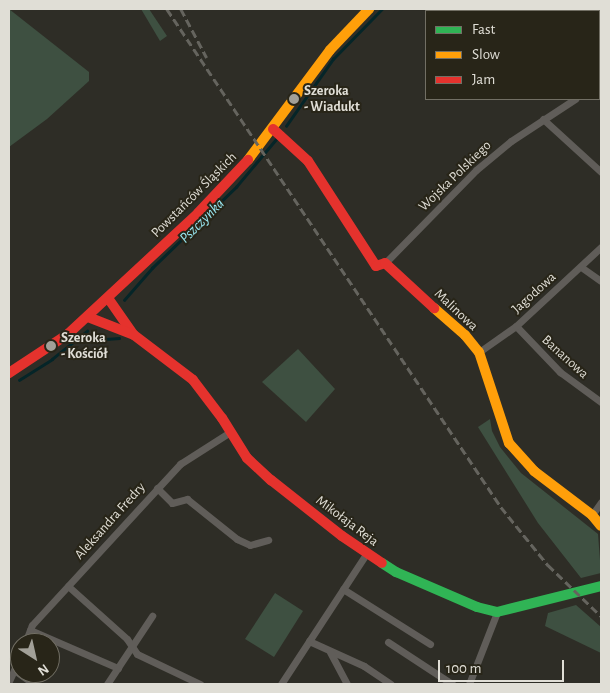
<!DOCTYPE html>
<html>
<head>
<meta charset="utf-8">
<style>
	body { margin:0 }
	#map { position:relative; width:610px; height:693px; overflow:hidden; background:#2e2d26; font-family:"Alegreya Sans",sans-serif }
	div>[style] { position:absolute }
	.green>* { inset:0; background:#3e5041 }
	.stream>* { height:2.5px; margin:-1.25px; padding:0 1.25px; transform-origin:1.25px; border-radius:1.25px; background:#052528 }
	.street>* { height:7px; margin:-3.5px; padding:0 3.5px; transform-origin:3.5px; border-radius:3.5px; background:#605d59 }
	.fast>* { height:10px; margin:-5px; padding:0 5px; transform-origin:5px; border-radius:5px; background:#30b455 }
	.slow>* { height:10px; margin:-5px; padding:0 5px; transform-origin:5px; border-radius:5px; background:#ff9f0a }
	.jam>* { height:10px; margin:-5px; padding:0 5px; transform-origin:5px; border-radius:5px; background:#e5322d }
	.rail>* { height:2.5px; margin-top:-1.25px; transform-origin:0; background:repeating-linear-gradient(90deg,#65645e 0 8px,transparent 0 12px) }
	.dots>* { width:14px; height:14px; translate:-50% -50%; box-sizing:border-box; border:2px solid #282518; border-radius:50% }
	span { translate:-50% -50%; white-space:nowrap; text-align:center; line-height:1.15; -webkit-text-stroke:4px #282518; paint-order:stroke }
	.poi-label { font-size:14px; color:#e0ded6; font-weight:700 }
	.left { translate:0 -50%; text-align:left }
	.street-label { font-size:14px; color:#e0ded6 }
	.water-label { font-size:15px; color:#99e8f2; font-style:italic }
	.frame { position:absolute; inset:0; border:10px solid #e0ded6; pointer-events:none }
	.legend { position:absolute; left:425px; top:10px; width:175px; height:90px; box-sizing:border-box; background:#282518; border:1px solid #726f64; margin:0; padding:6px 9px; list-style:none; font-size:15px; color:#e0ded6 }
	.legend li { display:flex; align-items:center; gap:10px; height:25px }
	.legend b { width:25px; border:1px solid #726f64 }
	.north { position:absolute; left:10px; top:633px; width:50px; height:50px; box-sizing:border-box; background:#282518; border:1px solid #726f64; border-radius:50%; rotate:145deg; font-size:14px; font-weight:700; line-height:20px; text-align:center; color:#e0ded6 }
	.north::after { content:''; display:block; margin:auto; width:18px; height:22px; background:#a2a098; clip-path:polygon(50% 0,100% 100%,50% 72%,0 100%) }
	.scale { position:absolute; left:438px; top:660px; width:126px; height:22px; box-sizing:border-box; border:2px solid #e0ded6; border-top:0; padding-left:6px; font-size:15px; line-height:18px; white-space:nowrap; color:#e0ded6; -webkit-text-stroke:4px #282518; paint-order:stroke }
</style>
</head>
<body>
<div id="map">
	<div class="green">
		<i style="clip-path:polygon(9px 9px,89px 72px,89px 81px,47px 119px,9px 147px)"></i>
		<i style="clip-path:polygon(141px 9px,149px 9px,167px 36px,160px 41px)"></i>
		<i style="clip-path:polygon(298px 349px,335px 389px,306px 422px,262px 382px)"></i>
		<i style="clip-path:polygon(490px 419px,492px 431px,500px 447px,521px 473px,598px 534px,601px 573px,581px 578px,538px 523px,478px 427px)"></i>
		<i style="clip-path:polygon(275px 593px,303px 611px,274px 657px,245px 639px)"></i>
		<i style="clip-path:polygon(576px 605px,601px 627px,601px 653px,545px 626px,548px 613px)"></i>
	</div>
	<div class="stream">
		<i style="left:286px;top:126px;width:82px;rotate:-55deg"></i>
		<i style="left:333px;top:59px;width:70px;rotate:-45.6deg"></i>
		<i style="left:124px;top:300px;width:43px;rotate:-48.8deg"></i>
		<i style="left:152px;top:268px;width:117px;rotate:-44deg"></i>
		<i style="left:236px;top:187px;width:64px;rotate:-50.1deg"></i>
		<i style="left:84px;top:335px;width:22px;rotate:10deg"></i>
		<i style="left:106px;top:339px;width:13px;rotate:-4deg"></i>
		<i style="left:19px;top:380px;width:39px;rotate:-32deg"></i>
		<i style="left:52px;top:359px;width:45px;rotate:-38.7deg"></i>
	</div>
	<div class="street">
		<i style="left:599px;top:83px;width:3px;rotate:-45deg"></i>
		<i style="left:543px;top:119px;width:79px;rotate:42.4deg"></i>
		<i style="left:385px;top:263px;width:130px;rotate:-45.6deg"></i>
		<i style="left:476px;top:170px;width:45px;rotate:-39.6deg"></i>
		<i style="left:511px;top:141px;width:77px;rotate:-33.3deg"></i>
		<i style="left:581px;top:267px;width:24px;rotate:35deg"></i>
		<i style="left:516px;top:326px;width:64px;rotate:46.3deg"></i>
		<i style="left:560px;top:372px;width:51px;rotate:36.2deg"></i>
		<i style="left:479px;top:352px;width:45px;rotate:-35.1deg"></i>
		<i style="left:516px;top:326px;width:116px;rotate:-42.9deg"></i>
		<i style="left:157px;top:488px;width:21px;rotate:45deg"></i>
		<i style="left:172px;top:503px;width:16px;rotate:-15deg"></i>
		<i style="left:187px;top:499px;width:64px;rotate:38.7deg"></i>
		<i style="left:237px;top:539px;width:14px;rotate:25deg"></i>
		<i style="left:250px;top:545px;width:19px;rotate:-16deg"></i>
		<i style="left:592px;top:515px;width:16px;rotate:-55deg"></i>
		<i style="left:68px;top:586px;width:79px;rotate:41.9deg"></i>
		<i style="left:127px;top:639px;width:18px;rotate:56deg"></i>
		<i style="left:137px;top:654px;width:70px;rotate:25.5deg"></i>
		<i style="left:343px;top:589px;width:103px;rotate:32.3deg"></i>
		<i style="left:30px;top:630px;width:96px;rotate:23.4deg"></i>
		<i style="left:309px;top:641px;width:60px;rotate:24.4deg"></i>
		<i style="left:364px;top:666px;width:32px;rotate:34deg"></i>
		<i style="left:388px;top:642px;width:77px;rotate:33.3deg"></i>
		<i style="left:25px;top:643px;width:19px;rotate:-69deg"></i>
		<i style="left:32px;top:625px;width:219px;rotate:-47.4deg"></i>
		<i style="left:180px;top:464px;width:59px;rotate:-32.6deg"></i>
		<i style="left:330px;top:652px;width:36px;rotate:62deg"></i>
		<i style="left:14px;top:670px;width:24px;rotate:35deg"></i>
		<i style="left:9px;top:681px;width:26px;rotate:-65deg"></i>
		<i style="left:107px;top:684px;width:82px;rotate:-56.5deg"></i>
		<i style="left:281px;top:684px;width:155px;rotate:-56.8deg"></i>
		<i style="left:469px;top:684px;width:77px;rotate:-68.7deg"></i>
	</div>
	<div class="fast">
		<i style="left:382px;top:563px;width:17px;rotate:33deg"></i>
		<i style="left:396px;top:572px;width:88px;rotate:23.4deg"></i>
		<i style="left:477px;top:607px;width:21px;rotate:14deg"></i>
		<i style="left:497px;top:612px;width:107px;rotate:-14deg"></i>
	</div>
	<div class="slow">
		<i style="left:248px;top:160px;width:137px;rotate:-53.3deg"></i>
		<i style="left:330px;top:50px;width:57px;rotate:-46.4deg"></i>
		<i style="left:434px;top:308px;width:41px;rotate:41.1deg"></i>
		<i style="left:465px;top:335px;width:22px;rotate:51deg"></i>
		<i style="left:479px;top:352px;width:96px;rotate:71.8deg"></i>
		<i style="left:509px;top:443px;width:38px;rotate:48deg"></i>
		<i style="left:534px;top:471px;width:73px;rotate:37.2deg"></i>
		<i style="left:592px;top:515px;width:14px;rotate:51deg"></i>
	</div>
	<div class="jam">
		<i style="left:273px;top:129px;width:47px;rotate:42.4deg"></i>
		<i style="left:308px;top:161px;width:125px;rotate:57.1deg"></i>
		<i style="left:376px;top:266px;width:9px;rotate:-18deg"></i>
		<i style="left:385px;top:263px;width:67px;rotate:42.6deg"></i>
		<i style="left:108px;top:298px;width:44px;rotate:55.2deg"></i>
		<i style="left:88px;top:317px;width:49px;rotate:21.4deg"></i>
		<i style="left:134px;top:335px;width:74px;rotate:37.3deg"></i>
		<i style="left:193px;top:380px;width:48px;rotate:52.7deg"></i>
		<i style="left:222px;top:418px;width:47px;rotate:58deg"></i>
		<i style="left:247px;top:458px;width:33px;rotate:43deg"></i>
		<i style="left:271px;top:480px;width:90px;rotate:38.3deg"></i>
		<i style="left:342px;top:536px;width:48px;rotate:34deg"></i>
		<i style="left:9px;top:373px;width:71px;rotate:-33.5deg"></i>
		<i style="left:68px;top:334px;width:178px;rotate:-42.9deg"></i>
		<i style="left:198px;top:213px;width:73px;rotate:-46.7deg"></i>
	</div>
	<div class="rail">
		<i style="left:167px;top:9px;width:600px;rotate:56.15deg"></i>
		<i style="left:501px;top:507px;width:75px;rotate:51deg"></i>
		<i style="left:548px;top:565px;width:74px;rotate:43.9deg"></i>
		<i style="left:181px;top:9px;width:55px;rotate:62deg"></i>
	</div>
	<div class="dots">
		<i style="left:294px;top:99px;background:#a2a098"></i>
		<i style="left:51px;top:346px;background:#a2a098"></i>
	</div>
	<div class="poi-label">
		<span class="left" style="left:304px;top:99px">Szeroka<br>- Wiadukt</span>
		<span class="left" style="left:61px;top:346px">Szeroka<br>- Kościół</span>
	</div>
	<div class="street-label">
		<span style="left:455px;top:176px;rotate:-44deg">Wojska Polskiego</span>
		<span style="left:194px;top:195px;rotate:-45deg">Powstańców Śląskich</span>
		<span style="left:534px;top:293px;rotate:-42deg">Jagodowa</span>
		<span style="left:456px;top:310px;rotate:43deg">Malinowa</span>
		<span style="left:565px;top:357px;rotate:42deg">Bananowa</span>
		<span style="left:110px;top:521px;rotate:-48deg">Aleksandra Fredry</span>
		<span style="left:347px;top:521px;rotate:37deg">Mikołaja Reja</span>
	</div>
	<div class="water-label">
		<span style="left:202px;top:221px;rotate:-45deg">Pszczynka</span>
	</div>
	<div class="frame"></div>
	<ul class="legend">
	<li><b style="height:6px;background:#30b455"></b>Fast</li>
	<li><b style="height:6px;background:#ff9f0a"></b>Slow</li>
	<li><b style="height:6px;background:#e5322d"></b>Jam</li>
	</ul>
	<div class="north">N</div>
	<div class="scale">100 m</div>
</div>
</body>
</html>
